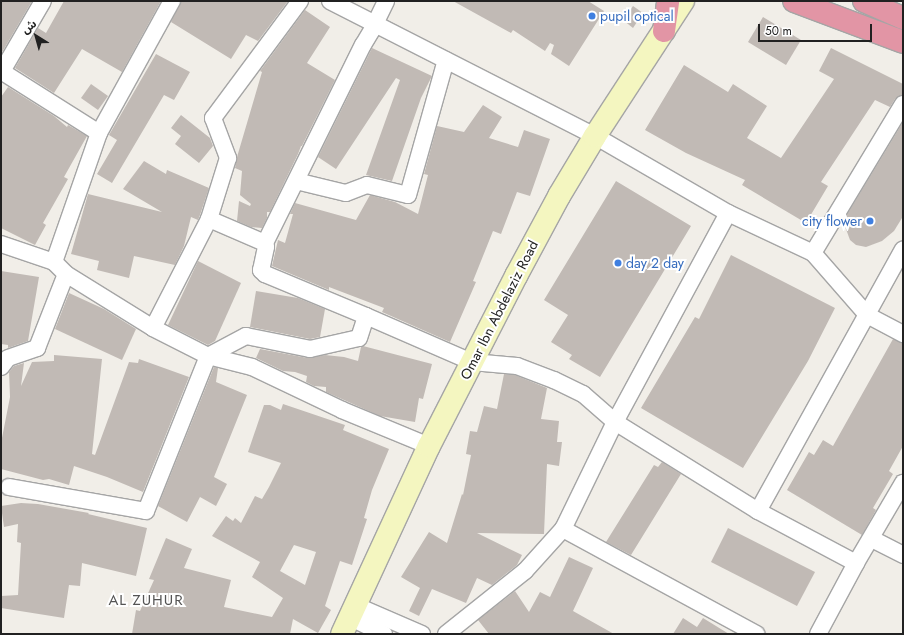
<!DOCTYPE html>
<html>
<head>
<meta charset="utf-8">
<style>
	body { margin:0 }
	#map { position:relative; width:904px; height:635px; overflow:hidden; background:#f1eee8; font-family:Jost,"Noto Sans Arabic",sans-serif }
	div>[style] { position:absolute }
	.building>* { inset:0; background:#c1bab5 }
	.roads { filter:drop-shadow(1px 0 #a5a5a5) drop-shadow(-1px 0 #a5a5a5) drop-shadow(0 1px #a5a5a5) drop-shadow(0 -1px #a5a5a5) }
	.street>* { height:16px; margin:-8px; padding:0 8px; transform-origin:8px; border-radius:8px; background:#fff }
	.secondary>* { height:22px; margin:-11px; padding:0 11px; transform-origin:11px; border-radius:11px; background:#f4f6c0 }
	.highway>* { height:22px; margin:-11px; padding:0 11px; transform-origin:11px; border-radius:11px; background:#e295a5 }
	.dots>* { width:11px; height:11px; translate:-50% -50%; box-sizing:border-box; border:2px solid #fff; border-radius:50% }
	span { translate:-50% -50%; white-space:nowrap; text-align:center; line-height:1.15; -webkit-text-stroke:4px #fff; paint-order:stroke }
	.shop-label { font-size:14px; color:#366cbe }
	.left { translate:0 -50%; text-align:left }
	.right { translate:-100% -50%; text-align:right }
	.street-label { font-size:14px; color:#212121 }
	.neighbourhood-label { font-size:15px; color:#545454; letter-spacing:1px }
	.frame { position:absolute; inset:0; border:2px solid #212121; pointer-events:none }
	.north { position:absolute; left:16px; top:16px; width:40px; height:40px; -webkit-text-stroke:3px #fff; paint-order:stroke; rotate:323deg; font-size:11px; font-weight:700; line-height:16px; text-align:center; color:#212121 }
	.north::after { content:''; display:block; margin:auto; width:14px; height:18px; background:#212121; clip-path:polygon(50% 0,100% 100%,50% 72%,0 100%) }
	.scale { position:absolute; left:758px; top:24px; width:114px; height:18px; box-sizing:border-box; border:2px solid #212121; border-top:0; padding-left:5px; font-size:12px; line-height:14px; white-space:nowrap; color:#212121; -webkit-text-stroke:3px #fff; paint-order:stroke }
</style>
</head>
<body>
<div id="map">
	<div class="building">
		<i style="clip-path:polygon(1px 1px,32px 1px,1px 54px)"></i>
		<i style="clip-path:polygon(64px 1px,161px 1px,122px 72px,82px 49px,54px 93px,15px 68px,38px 28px,46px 33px)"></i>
		<i style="clip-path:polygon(181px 1px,288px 1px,258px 41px,246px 35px,231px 59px,171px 22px)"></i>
		<i style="clip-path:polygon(453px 1px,588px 1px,604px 11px,569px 66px,551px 54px,554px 45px,550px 43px,545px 51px,513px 30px,511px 33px)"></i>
		<i style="clip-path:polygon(633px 6px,643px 13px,633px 28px,623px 20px)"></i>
		<i style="clip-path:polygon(305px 10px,330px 27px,307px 63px,335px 80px,302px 146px,301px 146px,298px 154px,270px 212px,267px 212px,267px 218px,262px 228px,251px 227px,237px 221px,239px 201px,250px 206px,251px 204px,240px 195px,242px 171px,235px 168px,237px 157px,262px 72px,260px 71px)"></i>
		<i style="clip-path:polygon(763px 17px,801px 40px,786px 65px,748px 42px)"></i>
		<i style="clip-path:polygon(372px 48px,432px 76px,421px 98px,392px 181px,366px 175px,400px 80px,396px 78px,336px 169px,318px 157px)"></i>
		<i style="clip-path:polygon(831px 48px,903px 84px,903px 95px,895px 99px,890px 107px,875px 100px,821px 182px,828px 186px,806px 223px,742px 185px,745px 180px,686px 153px,645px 130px,684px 65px,728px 92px,733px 84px,767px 106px,747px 138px,781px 158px,834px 79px,819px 71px)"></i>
		<i style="clip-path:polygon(156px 54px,190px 72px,174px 100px,164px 95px,112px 183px,97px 174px,117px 140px,109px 135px)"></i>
		<i style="clip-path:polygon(91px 84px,108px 96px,98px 110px,81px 98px)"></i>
		<i style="clip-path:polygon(8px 87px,54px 116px,67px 127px,68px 125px,87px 136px,64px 177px,68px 179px,43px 223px,46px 225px,35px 245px,1px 228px,1px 97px)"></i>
		<i style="clip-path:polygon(483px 105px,502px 117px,489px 138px,518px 147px,524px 130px,550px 139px,530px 196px,517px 192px,501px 234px,493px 231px,473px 281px,476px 282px,450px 342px,382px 312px,384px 308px,329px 287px,329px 290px,272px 266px,278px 240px,285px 243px,293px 214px,290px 214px,295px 203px,356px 220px,370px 195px,395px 202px,418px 214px,428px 175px,424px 174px,437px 126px,464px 132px)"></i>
		<i style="clip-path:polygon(181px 115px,210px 138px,213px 146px,199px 163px,175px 144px,181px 136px,171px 128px)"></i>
		<i style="clip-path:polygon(903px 122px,902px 218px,894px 231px,882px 241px,866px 247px,856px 245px,850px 240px,843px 221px)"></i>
		<i style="clip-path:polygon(144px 161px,166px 174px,167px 170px,209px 188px,200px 215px,198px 220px,191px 217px,184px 246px,175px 265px,134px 256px,129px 278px,97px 270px,99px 261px,71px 254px,88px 194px,162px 212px,123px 189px)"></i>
		<i style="clip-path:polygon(616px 181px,691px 226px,600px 377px,569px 359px,572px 355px,551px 342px,568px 315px,544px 300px)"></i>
		<i style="clip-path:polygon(731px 255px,835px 308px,808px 361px,743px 468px,641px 408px,695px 317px,699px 319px)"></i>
		<i style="clip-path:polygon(198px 261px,241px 283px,215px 341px,208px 345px,168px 325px)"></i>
		<i style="clip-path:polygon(1px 271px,39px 277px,28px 341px,8px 348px,8px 345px,1px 344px)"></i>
		<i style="clip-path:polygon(256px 291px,298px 298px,325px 309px,320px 337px,310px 339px,250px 327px)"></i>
		<i style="clip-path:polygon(69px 293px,104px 309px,136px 329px,122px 360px,55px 329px)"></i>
		<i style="clip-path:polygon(893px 339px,903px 343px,903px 446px,889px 471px,893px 474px,873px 508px,876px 510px,862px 535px,787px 490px,809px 452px,814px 455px,823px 440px,833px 446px)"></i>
		<i style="clip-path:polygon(363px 346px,432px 364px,423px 399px,419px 398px,415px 422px,380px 416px,326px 392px,326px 387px,314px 386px,306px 382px,307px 376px,295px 372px,283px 371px,256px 358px,260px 349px,308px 358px,325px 355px,344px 357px,358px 361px,361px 347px)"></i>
		<i style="clip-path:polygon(54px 355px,102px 359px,92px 454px,95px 455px,129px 362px,138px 363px,139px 359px,189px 377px,143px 492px,107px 477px,74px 466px,69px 485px,49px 479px,43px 480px,1px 469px,1px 443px,10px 397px,9px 372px,14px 366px,24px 363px,21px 386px,32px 362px,54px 361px)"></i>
		<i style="clip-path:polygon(214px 367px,218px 368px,216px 382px,247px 395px,214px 477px,227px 484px,216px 506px,200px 497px,187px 522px,158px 506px)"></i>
		<i style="clip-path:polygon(504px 374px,515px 375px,547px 388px,541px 419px,559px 421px,557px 442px,562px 442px,559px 466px,547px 464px,544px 534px,477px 533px,522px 555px,517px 565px,492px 585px,477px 578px,466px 603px,432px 589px,419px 616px,409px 611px,420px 588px,401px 577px,429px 532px,447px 543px,462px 494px,463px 495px,471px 455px,466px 454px,470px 431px,477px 432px,484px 406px,497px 409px)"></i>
		<i style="clip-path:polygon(evenodd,283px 404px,345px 425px,343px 430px,389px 449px,372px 490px,364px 518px,367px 519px,352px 565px,340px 561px,325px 606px,331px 610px,318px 633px,293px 619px,290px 634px,132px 634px,136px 610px,140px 611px,154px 580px,149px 579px,166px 538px,192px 549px,184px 568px,231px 580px,224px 607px,272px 617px,283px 598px,252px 577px,260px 562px,212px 536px,226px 516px,233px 521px,235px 518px,241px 523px,255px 496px,262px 499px,269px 487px,281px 463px,248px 452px,264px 405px,270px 405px,281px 410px,283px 404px,294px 545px,316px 552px,305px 585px,280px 571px,294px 545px)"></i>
		<i style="clip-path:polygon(662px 462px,681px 474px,631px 555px,606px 542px,654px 465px,658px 467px)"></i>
		<i style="clip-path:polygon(21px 503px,38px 504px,89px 513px,88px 514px,147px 528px,136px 576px,82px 563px,80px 586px,69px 585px,64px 618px,1px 608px,1px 596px,18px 595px,21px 543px,17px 542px,18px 524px,4px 527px,1px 506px)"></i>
		<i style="clip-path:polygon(728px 528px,815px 572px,797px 606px,711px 562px)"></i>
		<i style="clip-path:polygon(569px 557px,593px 568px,573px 611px,614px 634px,489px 634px,478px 620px,515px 591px,529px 612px,540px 592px,550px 597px)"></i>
		<i style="clip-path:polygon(683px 618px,697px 627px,703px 618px,729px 634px,673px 634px)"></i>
	</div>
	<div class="roads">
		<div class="street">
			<i style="left:300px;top:1px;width:146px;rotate:126.6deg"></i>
			<i style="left:213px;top:118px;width:43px;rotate:69.4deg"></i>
			<i style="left:228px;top:158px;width:64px;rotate:107.3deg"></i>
			<i style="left:209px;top:219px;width:61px;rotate:23.2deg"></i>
			<i style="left:265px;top:243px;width:4px;rotate:76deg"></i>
			<i style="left:266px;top:247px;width:24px;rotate:102deg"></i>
			<i style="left:261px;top:270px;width:6px;rotate:45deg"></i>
			<i style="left:265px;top:274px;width:109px;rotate:22.6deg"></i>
			<i style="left:330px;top:1px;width:297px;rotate:27deg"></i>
			<i style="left:595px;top:136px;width:154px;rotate:30.1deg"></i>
			<i style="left:728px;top:213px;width:94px;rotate:25.2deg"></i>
			<i style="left:813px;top:253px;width:82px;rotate:48.9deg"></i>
			<i style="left:867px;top:315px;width:41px;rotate:27.8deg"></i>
			<i style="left:1px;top:71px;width:116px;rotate:32.3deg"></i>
			<i style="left:1px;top:73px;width:83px;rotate:-59.7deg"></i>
			<i style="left:296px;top:181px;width:51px;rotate:13.5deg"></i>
			<i style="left:346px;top:193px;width:22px;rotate:-21deg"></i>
			<i style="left:367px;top:185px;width:42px;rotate:13.7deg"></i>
			<i style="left:408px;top:195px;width:140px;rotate:-74.3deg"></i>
			<i style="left:728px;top:213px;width:238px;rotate:118.4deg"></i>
			<i style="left:615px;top:422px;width:168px;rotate:31.9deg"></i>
			<i style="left:758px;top:511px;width:111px;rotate:28deg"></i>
			<i style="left:265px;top:243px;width:221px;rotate:-63.7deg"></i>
			<i style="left:363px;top:45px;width:17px;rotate:-59deg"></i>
			<i style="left:372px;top:30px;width:32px;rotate:-64deg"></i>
			<i style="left:1px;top:244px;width:56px;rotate:18.8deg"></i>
			<i style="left:54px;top:262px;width:17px;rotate:45deg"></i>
			<i style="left:66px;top:274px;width:102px;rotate:31.8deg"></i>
			<i style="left:153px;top:328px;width:62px;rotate:27deg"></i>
			<i style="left:208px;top:356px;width:45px;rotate:14deg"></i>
			<i style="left:252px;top:367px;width:100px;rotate:25.5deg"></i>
			<i style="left:342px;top:410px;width:94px;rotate:22.5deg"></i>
			<i style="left:813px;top:253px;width:174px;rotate:-58.9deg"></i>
			<i style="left:54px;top:262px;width:137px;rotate:-70.8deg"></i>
			<i style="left:99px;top:133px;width:151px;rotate:-61.1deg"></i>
			<i style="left:153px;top:328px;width:123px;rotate:-62.8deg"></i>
			<i style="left:1px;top:367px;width:11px;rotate:-52deg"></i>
			<i style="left:8px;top:358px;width:31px;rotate:-19deg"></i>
			<i style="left:37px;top:348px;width:79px;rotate:-68.6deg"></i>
			<i style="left:9px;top:487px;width:139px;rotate:9.9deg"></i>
			<i style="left:146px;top:511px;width:167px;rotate:-68.2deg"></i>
			<i style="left:208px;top:356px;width:43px;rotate:-27.8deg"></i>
			<i style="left:246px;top:336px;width:65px;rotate:11.5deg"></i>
			<i style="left:310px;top:349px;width:50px;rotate:-12.7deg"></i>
			<i style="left:359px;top:338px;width:23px;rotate:-72deg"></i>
			<i style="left:366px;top:316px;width:116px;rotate:23.5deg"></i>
			<i style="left:472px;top:362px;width:45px;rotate:5.1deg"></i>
			<i style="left:517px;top:366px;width:40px;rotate:21deg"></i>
			<i style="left:554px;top:380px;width:32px;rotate:26deg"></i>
			<i style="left:583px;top:394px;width:43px;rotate:41.2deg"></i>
			<i style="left:615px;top:422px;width:119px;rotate:115.9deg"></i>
			<i style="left:563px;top:529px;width:220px;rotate:28.5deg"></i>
			<i style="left:758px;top:511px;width:299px;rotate:-61deg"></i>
			<i style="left:872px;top:539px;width:35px;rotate:27deg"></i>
			<i style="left:355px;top:605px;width:73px;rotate:23.4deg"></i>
			<i style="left:349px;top:617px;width:39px;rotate:26deg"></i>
			<i style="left:446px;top:634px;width:101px;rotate:-38.6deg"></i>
			<i style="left:525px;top:571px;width:57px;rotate:-47.9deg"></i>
			<i style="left:818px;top:634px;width:81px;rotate:-61.8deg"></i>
			<i style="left:856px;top:563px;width:93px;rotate:-59.6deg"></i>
		</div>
		<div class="secondary">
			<i style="left:342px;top:634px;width:207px;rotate:-65.2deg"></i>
			<i style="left:429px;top:446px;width:191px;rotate:-62.9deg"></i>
			<i style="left:516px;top:276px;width:91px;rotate:-61.7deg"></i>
			<i style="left:559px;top:196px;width:70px;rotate:-59deg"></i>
			<i style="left:595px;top:136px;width:161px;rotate:-56.9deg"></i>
		</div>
		<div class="highway">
			<i style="left:794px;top:1px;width:116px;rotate:20.6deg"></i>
			<i style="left:864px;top:1px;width:43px;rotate:23.6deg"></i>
			<i style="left:664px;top:31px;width:30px;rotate:-82deg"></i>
		</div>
	</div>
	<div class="dots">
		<i style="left:592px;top:16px;background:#3f7fe0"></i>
		<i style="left:870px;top:221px;background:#3f7fe0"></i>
		<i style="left:618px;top:263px;background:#3f7fe0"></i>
	</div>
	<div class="shop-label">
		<span class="left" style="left:600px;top:16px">pupil optical</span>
		<span class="right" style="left:862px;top:221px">city flower</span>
		<span class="left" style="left:626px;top:263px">day 2 day</span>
	</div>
	<div class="street-label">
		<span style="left:499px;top:310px;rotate:-63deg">Omar Ibn Abdelaziz Road</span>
	</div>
	<div class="neighbourhood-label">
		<span style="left:146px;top:601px">AL ZUHUR</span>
	</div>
	<div class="frame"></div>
	<div class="north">ش</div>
	<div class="scale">50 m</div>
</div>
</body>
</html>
